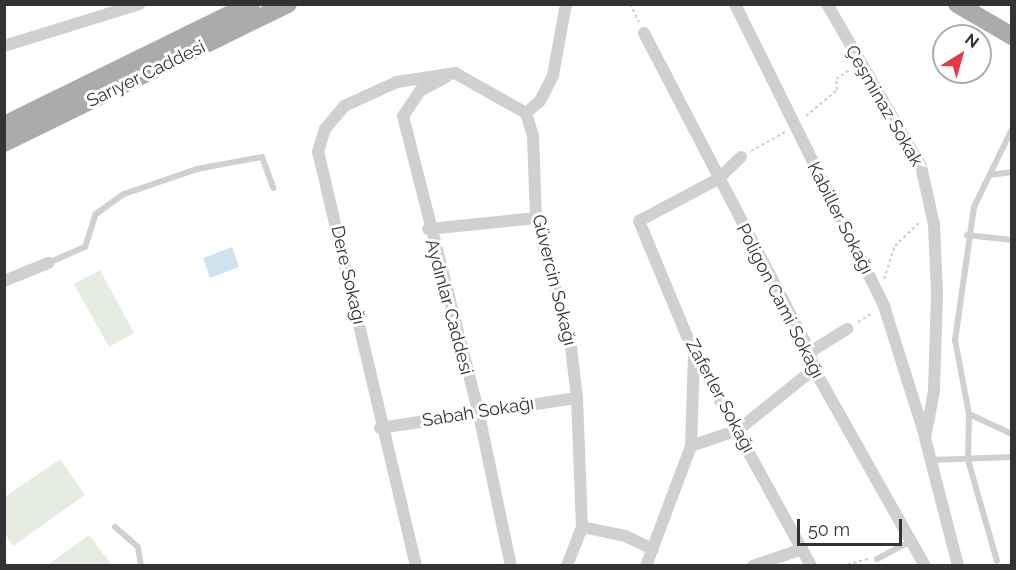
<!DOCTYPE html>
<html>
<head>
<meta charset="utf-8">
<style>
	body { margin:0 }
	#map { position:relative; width:1016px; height:570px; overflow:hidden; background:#fff; font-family:Raleway,sans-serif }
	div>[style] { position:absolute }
	.green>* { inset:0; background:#e6ecdf }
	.water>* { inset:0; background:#cfe2ee }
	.path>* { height:2px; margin-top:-1px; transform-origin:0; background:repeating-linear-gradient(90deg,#cdcdcd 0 3px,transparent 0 6px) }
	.lane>* { height:6px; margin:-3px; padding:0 3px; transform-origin:3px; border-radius:3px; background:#d0d0d0 }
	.street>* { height:12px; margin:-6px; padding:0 6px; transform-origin:6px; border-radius:6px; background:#d0d0d0 }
	.primary>* { height:18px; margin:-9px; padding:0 9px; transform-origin:9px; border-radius:9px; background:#ababab }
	span { translate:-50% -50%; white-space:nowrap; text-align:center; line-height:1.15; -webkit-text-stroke:6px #fff; paint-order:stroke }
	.street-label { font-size:18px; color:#333 }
	.frame { position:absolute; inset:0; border:6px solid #333; pointer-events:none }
	.north { position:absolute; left:932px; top:24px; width:60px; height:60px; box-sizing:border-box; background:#fff; border:2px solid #adadad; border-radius:50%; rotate:37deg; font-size:16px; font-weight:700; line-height:24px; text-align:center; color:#333 }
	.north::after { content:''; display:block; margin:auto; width:21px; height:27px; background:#e63946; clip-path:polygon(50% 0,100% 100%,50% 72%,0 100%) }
	.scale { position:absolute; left:797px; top:519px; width:105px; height:27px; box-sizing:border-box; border:3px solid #333; border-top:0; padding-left:8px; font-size:18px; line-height:21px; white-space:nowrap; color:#333; -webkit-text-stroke:4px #fff; paint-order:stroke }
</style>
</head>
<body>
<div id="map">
	<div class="green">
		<i style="clip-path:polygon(100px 270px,134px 333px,109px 347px,74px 284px)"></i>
		<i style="clip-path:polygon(60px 459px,85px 495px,13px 546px,5px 534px,5px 497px)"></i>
		<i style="clip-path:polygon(89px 535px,112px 565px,47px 565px)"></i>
	</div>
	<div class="water">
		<i style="clip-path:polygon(232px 247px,239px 267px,210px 278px,203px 258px)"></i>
	</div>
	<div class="path">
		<i style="left:630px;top:4px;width:20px;rotate:63deg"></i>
		<i style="left:806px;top:116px;width:40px;rotate:-40deg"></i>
		<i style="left:837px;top:90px;width:11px;rotate:-95deg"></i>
		<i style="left:836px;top:79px;width:18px;rotate:-34deg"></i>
		<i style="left:751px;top:151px;width:39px;rotate:-29deg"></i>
		<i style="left:884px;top:279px;width:35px;rotate:-72deg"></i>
		<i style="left:895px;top:246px;width:33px;rotate:-44deg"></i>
		<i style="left:858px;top:322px;width:15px;rotate:-32deg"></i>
		<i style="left:842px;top:566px;width:27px;rotate:-15deg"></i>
	</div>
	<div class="lane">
		<i style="left:1012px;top:129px;width:87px;rotate:116deg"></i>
		<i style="left:974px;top:207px;width:134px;rotate:98.1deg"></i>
		<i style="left:955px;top:340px;width:75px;rotate:79.3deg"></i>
		<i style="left:969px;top:414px;width:47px;rotate:24.9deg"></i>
		<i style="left:990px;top:175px;width:22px;rotate:-8deg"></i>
		<i style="left:967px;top:235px;width:45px;rotate:6.3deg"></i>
		<i style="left:48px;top:263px;width:40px;rotate:-23.4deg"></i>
		<i style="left:85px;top:247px;width:35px;rotate:-72deg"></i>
		<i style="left:96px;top:214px;width:34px;rotate:-36deg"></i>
		<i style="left:124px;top:194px;width:77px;rotate:-18.9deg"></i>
		<i style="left:197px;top:169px;width:66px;rotate:-10.5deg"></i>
		<i style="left:262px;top:157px;width:33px;rotate:70deg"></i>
		<i style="left:969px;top:414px;width:46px;rotate:91.2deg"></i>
		<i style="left:968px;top:460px;width:105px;rotate:74deg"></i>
		<i style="left:931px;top:460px;width:81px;rotate:-2.1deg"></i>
		<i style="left:115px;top:527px;width:30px;rotate:41deg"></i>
		<i style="left:138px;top:547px;width:19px;rotate:81deg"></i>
		<i style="left:877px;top:559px;width:38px;rotate:-28deg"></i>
	</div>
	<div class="street">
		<i style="left:735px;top:4px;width:337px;rotate:63.7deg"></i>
		<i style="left:884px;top:306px;width:136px;rotate:72.5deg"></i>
		<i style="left:827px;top:4px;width:187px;rotate:59.9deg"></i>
		<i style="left:921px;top:166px;width:59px;rotate:77.4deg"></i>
		<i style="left:934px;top:224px;width:70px;rotate:87.5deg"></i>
		<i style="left:937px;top:294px;width:97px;rotate:91.8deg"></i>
		<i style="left:934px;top:391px;width:48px;rotate:100.8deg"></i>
		<i style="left:925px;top:438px;width:132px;rotate:75.5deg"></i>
		<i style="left:644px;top:33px;width:360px;rotate:62.5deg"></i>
		<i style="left:810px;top:352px;width:17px;rotate:77deg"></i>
		<i style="left:814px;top:369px;width:226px;rotate:60.6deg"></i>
		<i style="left:4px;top:46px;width:142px;rotate:-17.2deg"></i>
		<i style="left:455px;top:73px;width:81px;rotate:29.4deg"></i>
		<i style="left:446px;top:77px;width:30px;rotate:152deg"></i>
		<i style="left:420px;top:91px;width:30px;rotate:124deg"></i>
		<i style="left:403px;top:116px;width:303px;rotate:75.7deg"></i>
		<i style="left:478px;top:410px;width:159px;rotate:78.1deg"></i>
		<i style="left:526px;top:113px;width:24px;rotate:73deg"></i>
		<i style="left:533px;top:136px;width:82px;rotate:87.9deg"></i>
		<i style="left:536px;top:218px;width:134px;rotate:74.8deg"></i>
		<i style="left:571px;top:347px;width:51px;rotate:83.3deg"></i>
		<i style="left:577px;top:398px;width:129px;rotate:87.8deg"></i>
		<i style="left:582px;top:527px;width:42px;rotate:111deg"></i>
		<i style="left:526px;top:113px;width:18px;rotate:-41deg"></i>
		<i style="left:540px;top:101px;width:29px;rotate:-63deg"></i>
		<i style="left:553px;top:75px;width:72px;rotate:-79.6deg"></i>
		<i style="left:741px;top:157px;width:32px;rotate:136deg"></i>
		<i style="left:718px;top:179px;width:89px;rotate:152deg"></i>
		<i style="left:639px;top:221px;width:143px;rotate:67.4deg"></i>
		<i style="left:694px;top:353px;width:243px;rotate:61.2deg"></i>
		<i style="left:428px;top:229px;width:109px;rotate:-5.8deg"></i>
		<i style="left:4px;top:281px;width:48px;rotate:-22.2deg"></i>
		<i style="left:810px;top:352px;width:44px;rotate:-31.9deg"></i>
		<i style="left:380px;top:428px;width:199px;rotate:-8.7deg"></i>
		<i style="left:691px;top:446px;width:50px;rotate:-18.8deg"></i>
		<i style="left:738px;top:430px;width:97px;rotate:-38.8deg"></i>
		<i style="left:582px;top:527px;width:44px;rotate:11.8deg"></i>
		<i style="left:625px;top:536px;width:31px;rotate:25deg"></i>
		<i style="left:416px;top:566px;width:425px;rotate:-103.3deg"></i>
		<i style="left:318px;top:152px;width:24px;rotate:-73deg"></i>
		<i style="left:325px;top:129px;width:30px;rotate:-50deg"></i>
		<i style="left:344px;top:106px;width:58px;rotate:-24.4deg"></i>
		<i style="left:397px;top:82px;width:59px;rotate:-8.8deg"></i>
		<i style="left:646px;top:566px;width:128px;rotate:-69.4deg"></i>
		<i style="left:691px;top:446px;width:92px;rotate:-88.1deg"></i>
		<i style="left:753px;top:566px;width:52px;rotate:-19.1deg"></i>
	</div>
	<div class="primary">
		<i style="left:957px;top:4px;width:64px;rotate:30.2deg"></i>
		<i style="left:4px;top:125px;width:275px;rotate:-26.1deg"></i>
		<i style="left:4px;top:143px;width:316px;rotate:-26.1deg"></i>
	</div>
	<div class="street-label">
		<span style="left:146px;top:74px;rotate:-26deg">Sarıyer Caddesi</span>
		<span style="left:884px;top:106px;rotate:60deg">Çeşminaz Sokak</span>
		<span style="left:840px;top:218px;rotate:63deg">Kabiller Sokağı</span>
		<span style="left:348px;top:275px;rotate:77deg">Dere Sokağı</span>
		<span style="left:554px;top:280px;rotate:76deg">Güvercin Sokağı</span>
		<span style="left:780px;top:301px;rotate:63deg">Poligon Cami Sokağı</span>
		<span style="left:449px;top:307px;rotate:75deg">Aydınlar Caddesi</span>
		<span style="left:720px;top:396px;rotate:62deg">Zaferler Sokağı</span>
		<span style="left:478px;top:412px;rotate:-9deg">Sabah Sokağı</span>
	</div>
	<div class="frame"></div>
	<div class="north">N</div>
	<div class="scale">50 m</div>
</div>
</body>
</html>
